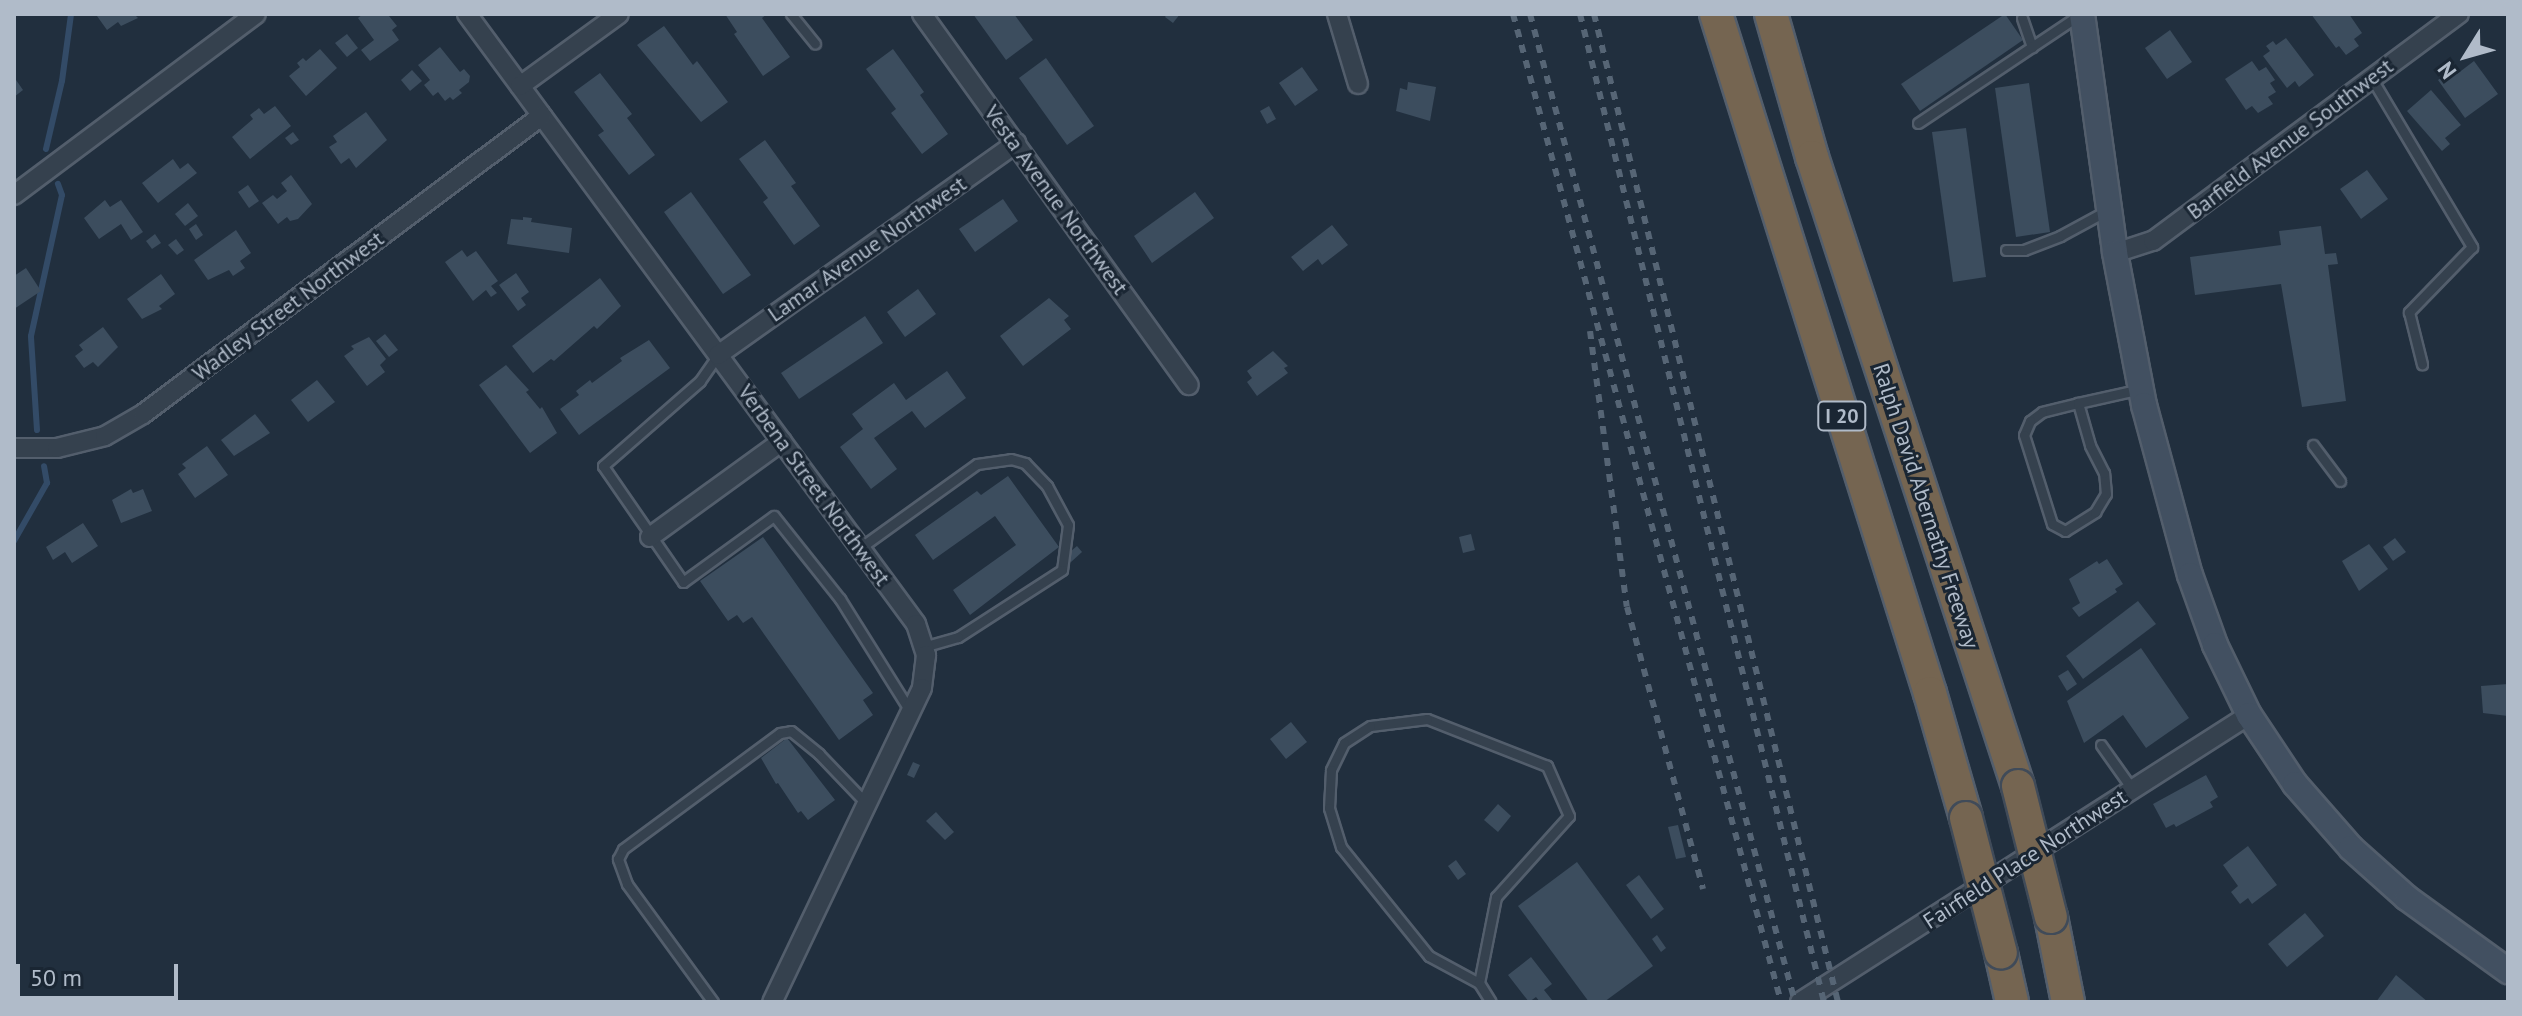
<!DOCTYPE html>
<html>
<head>
<meta charset="utf-8">
<style>
	body { margin:0 }
	#map { position:relative; width:2522px; height:1016px; overflow:hidden; background:#212f3e; font-family:"PT Sans",sans-serif }
	div>[style] { position:absolute }
	.stream>* { height:6px; margin:-3px; padding:0 3px; transform-origin:3px; border-radius:3px; background:#334b67 }
	.building>* { inset:0; background:#3c4d5e }
	.roads { filter:drop-shadow(2px 0 #535e6c) drop-shadow(-2px 0 #535e6c) drop-shadow(0 2px #535e6c) drop-shadow(0 -2px #535e6c) }
	.lane>* { height:9px; margin:-4.5px; padding:0 4.5px; transform-origin:4.5px; border-radius:4.5px; background:#35414e }
	.street>* { height:18px; margin:-9px; padding:0 9px; transform-origin:9px; border-radius:9px; background:#35414e }
	.secondary>* { height:24px; margin:-12px; padding:0 12px; transform-origin:12px; border-radius:12px; background:#425061 }
	.highway>* { height:32px; margin:-16px; padding:0 16px; transform-origin:16px; border-radius:16px; background:#756551 }
	.rail>* { height:6px; margin-top:-3px; transform-origin:0; background:repeating-linear-gradient(90deg,#566575 0 8px,transparent 0 16px) }
	.bridges { filter:drop-shadow(2px 0 #404b59) drop-shadow(-2px 0 #404b59) drop-shadow(0 2px #404b59) drop-shadow(0 -2px #404b59) }
	.highway-bridge>* { height:32px; margin:-16px; padding:0 16px; transform-origin:16px; border-radius:16px; background:#756551 }
	span { translate:-50% -50%; white-space:nowrap; text-align:center; line-height:1.15; -webkit-text-stroke:6px #1a2633; paint-order:stroke }
	.shield-label span { padding:2px 6px; background:#1a2633; border:2px solid; border-radius:6px; -webkit-text-stroke-width:0 }
	.shield-label { font-size:20px; color:#b0bbc9; font-weight:700 }
	.street-label { font-size:22px; color:#b0bbc9 }
	.frame { position:absolute; inset:0; border:16px solid #b0bbc9; pointer-events:none }
	.north { position:absolute; left:2426px; top:16px; width:80px; height:80px; -webkit-text-stroke:6px #1a2633; paint-order:stroke; rotate:233deg; font-size:22px; font-weight:700; line-height:32px; text-align:center; color:#b0bbc9 }
	.north::after { content:''; display:block; margin:auto; width:28px; height:36px; background:#b0bbc9; clip-path:polygon(50% 0,100% 100%,50% 72%,0 100%) }
	.scale { position:absolute; left:16px; top:964px; width:162px; height:36px; box-sizing:border-box; border:4px solid #b0bbc9; border-top:0; padding-left:10px; font-size:24px; line-height:28px; white-space:nowrap; color:#b0bbc9; -webkit-text-stroke:6px #1a2633; paint-order:stroke }
</style>
</head>
<body>
<div id="map">
	<div class="stream">
		<i style="left:46px;top:149px;width:70px;rotate:-76.8deg"></i>
		<i style="left:62px;top:81px;width:68px;rotate:-82.3deg"></i>
		<i style="left:37px;top:430px;width:94px;rotate:-93.7deg"></i>
		<i style="left:31px;top:336px;width:144px;rotate:-77.6deg"></i>
		<i style="left:62px;top:195px;width:12px;rotate:-110deg"></i>
		<i style="left:14px;top:541px;width:67px;rotate:-60.4deg"></i>
		<i style="left:47px;top:483px;width:17px;rotate:-100deg"></i>
	</div>
	<div class="building">
		<i style="clip-path:polygon(100px 14px,134px 14px,138px 18px,121px 26px,118px 22px,107px 30px,97px 16px)"></i>
		<i style="clip-path:polygon(363px 14px,393px 14px,389px 16px,397px 26px,392px 30px,399px 40px,370px 61px,361px 50px,374px 40px,358px 18px)"></i>
		<i style="clip-path:polygon(725px 14px,767px 14px,762px 18px,790px 57px,763px 76px,734px 34px,737px 32px)"></i>
		<i style="clip-path:polygon(973px 14px,1014px 14px,1033px 40px,1006px 60px)"></i>
		<i style="clip-path:polygon(1167px 14px,1180px 14px,1173px 23px,1165px 17px)"></i>
		<i style="clip-path:polygon(2005px 14px,2023px 40px,1920px 111px,1901px 84px)"></i>
		<i style="clip-path:polygon(2311px 14px,2349px 14px,2362px 33px,2354px 39px,2359px 46px,2346px 55px,2339px 46px,2336px 48px)"></i>
		<i style="clip-path:polygon(664px 26px,693px 65px,697px 61px,728px 102px,701px 122px,637px 45px)"></i>
		<i style="clip-path:polygon(2170px 30px,2192px 62px,2167px 79px,2145px 48px)"></i>
		<i style="clip-path:polygon(347px 34px,358px 48px,347px 57px,335px 43px)"></i>
		<i style="clip-path:polygon(2286px 38px,2314px 75px,2299px 87px,2295px 81px,2287px 88px,2263px 56px,2270px 51px,2266px 46px,2273px 41px,2276px 45px)"></i>
		<i style="clip-path:polygon(440px 47px,460px 72px,464px 69px,470px 76px,469px 82px,459px 90px,462px 93px,453px 100px,450px 97px,445px 101px,438px 92px,433px 96px,424px 85px,430px 80px,418px 65px)"></i>
		<i style="clip-path:polygon(320px 49px,337px 68px,306px 96px,289px 76px,300px 67px,297px 63px,303px 58px,306px 61px)"></i>
		<i style="clip-path:polygon(893px 49px,924px 92px,920px 95px,948px 134px,922px 154px,891px 113px,896px 109px,866px 69px)"></i>
		<i style="clip-path:polygon(1046px 58px,1094px 126px,1067px 145px,1019px 78px)"></i>
		<i style="clip-path:polygon(2252px 61px,2259px 71px,2266px 67px,2275px 80px,2270px 83px,2276px 92px,2268px 97px,2273px 104px,2258px 113px,2252px 106px,2246px 110px,2225px 79px)"></i>
		<i style="clip-path:polygon(2474px 61px,2498px 94px,2465px 118px,2438px 80px,2453px 69px,2457px 74px)"></i>
		<i style="clip-path:polygon(1302px 67px,1318px 90px,1295px 106px,1279px 83px)"></i>
		<i style="clip-path:polygon(412px 70px,422px 81px,410px 91px,401px 80px)"></i>
		<i style="clip-path:polygon(600px 73px,632px 114px,627px 118px,655px 155px,629px 175px,598px 135px,604px 131px,574px 92px)"></i>
		<i style="clip-path:polygon(14px 77px,23px 90px,14px 97px)"></i>
		<i style="clip-path:polygon(1408px 82px,1436px 87px,1430px 121px,1396px 111px,1400px 88px,1407px 90px)"></i>
		<i style="clip-path:polygon(2029px 83px,2050px 232px,2016px 237px,1995px 88px)"></i>
		<i style="clip-path:polygon(2431px 90px,2461px 125px,2445px 138px,2450px 144px,2442px 151px,2407px 111px)"></i>
		<i style="clip-path:polygon(275px 106px,291px 126px,250px 159px,232px 137px,253px 119px,250px 115px,259px 108px,264px 114px)"></i>
		<i style="clip-path:polygon(1269px 106px,1276px 119px,1267px 124px,1260px 111px)"></i>
		<i style="clip-path:polygon(366px 112px,387px 140px,356px 168px,349px 158px,341px 164px,329px 147px,337px 142px,333px 136px)"></i>
		<i style="clip-path:polygon(1966px 128px,1986px 277px,1953px 282px,1932px 132px)"></i>
		<i style="clip-path:polygon(293px 132px,299px 140px,291px 145px,285px 138px)"></i>
		<i style="clip-path:polygon(765px 140px,796px 183px,791px 186px,820px 226px,794px 245px,763px 202px,768px 198px,739px 159px)"></i>
		<i style="clip-path:polygon(173px 159px,180px 169px,188px 163px,197px 173px,158px 203px,142px 183px)"></i>
		<i style="clip-path:polygon(2367px 170px,2388px 199px,2361px 219px,2340px 189px)"></i>
		<i style="clip-path:polygon(291px 175px,312px 204px,298px 219px,290px 221px,287px 217px,278px 224px,262px 203px,273px 195px,277px 199px,287px 191px,281px 183px)"></i>
		<i style="clip-path:polygon(248px 185px,259px 201px,249px 208px,238px 192px)"></i>
		<i style="clip-path:polygon(691px 192px,751px 275px,723px 294px,664px 212px)"></i>
		<i style="clip-path:polygon(1195px 192px,1214px 218px,1152px 263px,1134px 236px)"></i>
		<i style="clip-path:polygon(1003px 199px,1018px 221px,975px 252px,959px 229px)"></i>
		<i style="clip-path:polygon(105px 200px,110px 207px,121px 200px,143px 232px,131px 240px,121px 224px,99px 239px,84px 218px)"></i>
		<i style="clip-path:polygon(188px 203px,198px 216px,185px 226px,175px 214px)"></i>
		<i style="clip-path:polygon(523px 217px,532px 218px,531px 222px,572px 228px,569px 253px,507px 244px,511px 219px,523px 220px)"></i>
		<i style="clip-path:polygon(196px 224px,203px 235px,196px 240px,189px 229px)"></i>
		<i style="clip-path:polygon(1332px 225px,1348px 245px,1322px 265px,1318px 259px,1303px 271px,1291px 257px)"></i>
		<i style="clip-path:polygon(2321px 226px,2325px 254px,2336px 253px,2338px 264px,2328px 265px,2346px 401px,2302px 407px,2281px 284px,2195px 295px,2190px 257px,2281px 245px,2279px 231px)"></i>
		<i style="clip-path:polygon(236px 230px,251px 253px,240px 261px,245px 268px,233px 276px,229px 270px,208px 280px,194px 260px)"></i>
		<i style="clip-path:polygon(155px 234px,161px 243px,152px 249px,146px 241px)"></i>
		<i style="clip-path:polygon(176px 239px,184px 250px,177px 255px,168px 245px)"></i>
		<i style="clip-path:polygon(462px 250px,467px 257px,476px 251px,498px 281px,491px 286px,497px 293px,491px 297px,486px 290px,473px 301px,445px 262px)"></i>
		<i style="clip-path:polygon(26px 268px,41px 291px,14px 309px,14px 276px)"></i>
		<i style="clip-path:polygon(516px 273px,529px 292px,521px 298px,526px 305px,518px 311px,499px 285px)"></i>
		<i style="clip-path:polygon(161px 274px,175px 294px,159px 306px,162px 309px,142px 319px,127px 299px)"></i>
		<i style="clip-path:polygon(600px 278px,621px 306px,597px 329px,594px 326px,554px 361px,551px 359px,533px 373px,512px 346px)"></i>
		<i style="clip-path:polygon(918px 289px,936px 314px,905px 337px,887px 312px)"></i>
		<i style="clip-path:polygon(1049px 298px,1069px 316px,1064px 320px,1071px 329px,1023px 366px,1000px 336px)"></i>
		<i style="clip-path:polygon(865px 316px,883px 343px,799px 399px,781px 373px)"></i>
		<i style="clip-path:polygon(103px 327px,118px 347px,98px 367px,93px 362px,84px 368px,75px 356px,83px 350px,79px 345px)"></i>
		<i style="clip-path:polygon(385px 334px,398px 350px,389px 357px,376px 341px)"></i>
		<i style="clip-path:polygon(369px 337px,386px 359px,380px 365px,385px 372px,367px 386px,344px 356px,354px 349px,351px 346px)"></i>
		<i style="clip-path:polygon(649px 340px,670px 368px,579px 435px,560px 409px,579px 395px,576px 391px,590px 380px,592px 383px,622px 361px,620px 358px)"></i>
		<i style="clip-path:polygon(1273px 351px,1288px 366px,1284px 368px,1288px 373px,1257px 396px,1247px 382px,1252px 378px,1247px 371px)"></i>
		<i style="clip-path:polygon(506px 365px,529px 390px,526px 392px,540px 409px,542px 407px,557px 433px,530px 453px,479px 385px)"></i>
		<i style="clip-path:polygon(947px 371px,966px 398px,925px 428px,912px 411px,874px 438px,897px 469px,871px 489px,840px 447px,863px 429px,852px 414px,894px 383px,906px 400px)"></i>
		<i style="clip-path:polygon(317px 380px,335px 402px,308px 422px,291px 400px)"></i>
		<i style="clip-path:polygon(255px 414px,270px 433px,234px 456px,221px 440px)"></i>
		<i style="clip-path:polygon(207px 446px,228px 475px,195px 498px,178px 474px,186px 468px,182px 464px)"></i>
		<i style="clip-path:polygon(1008px 476px,1059px 547px,970px 615px,953px 590px,1016px 545px,995px 516px,933px 560px,915px 535px,977px 491px,981px 495px)"></i>
		<i style="clip-path:polygon(131px 489px,133px 493px,143px 489px,152px 511px,121px 523px,112px 500px)"></i>
		<i style="clip-path:polygon(83px 523px,98px 546px,72px 563px,65px 552px,53px 560px,46px 547px)"></i>
		<i style="clip-path:polygon(1471px 534px,1475px 550px,1463px 553px,1459px 537px)"></i>
		<i style="clip-path:polygon(763px 537px,873px 693px,863px 700px,873px 715px,839px 740px,752px 617px,743px 623px,737px 615px,728px 621px,700px 581px)"></i>
		<i style="clip-path:polygon(2395px 538px,2406px 552px,2393px 561px,2383px 547px)"></i>
		<i style="clip-path:polygon(2369px 544px,2388px 569px,2359px 591px,2342px 561px)"></i>
		<i style="clip-path:polygon(1077px 546px,1082px 552px,1071px 562px,1065px 556px)"></i>
		<i style="clip-path:polygon(2107px 559px,2123px 584px,2115px 589px,2117px 592px,2079px 617px,2072px 608px,2080px 603px,2069px 579px,2097px 561px,2099px 564px)"></i>
		<i style="clip-path:polygon(2138px 601px,2156px 624px,2083px 679px,2066px 656px)"></i>
		<i style="clip-path:polygon(2141px 648px,2189px 718px,2146px 748px,2123px 715px,2084px 743px,2067px 701px)"></i>
		<i style="clip-path:polygon(2068px 670px,2077px 684px,2067px 691px,2058px 676px)"></i>
		<i style="clip-path:polygon(2508px 684px,2508px 716px,2483px 713px,2481px 686px)"></i>
		<i style="clip-path:polygon(1291px 722px,1307px 742px,1286px 759px,1270px 739px)"></i>
		<i style="clip-path:polygon(787px 738px,835px 800px,808px 820px,801px 811px,798px 813px,778px 783px,776px 784px,761px 758px)"></i>
		<i style="clip-path:polygon(913px 762px,920px 765px,914px 778px,907px 775px)"></i>
		<i style="clip-path:polygon(2206px 775px,2218px 797px,2210px 802px,2213px 807px,2176px 827px,2174px 824px,2166px 828px,2153px 804px)"></i>
		<i style="clip-path:polygon(1498px 804px,1511px 816px,1498px 832px,1484px 820px)"></i>
		<i style="clip-path:polygon(936px 812px,954px 832px,945px 840px,926px 821px)"></i>
		<i style="clip-path:polygon(1678px 825px,1686px 857px,1676px 859px,1668px 827px)"></i>
		<i style="clip-path:polygon(2248px 846px,2277px 885px,2252px 904px,2248px 898px,2240px 904px,2231px 892px,2238px 886px,2223px 865px)"></i>
		<i style="clip-path:polygon(1456px 860px,1466px 874px,1458px 880px,1448px 866px)"></i>
		<i style="clip-path:polygon(1577px 862px,1653px 966px,1604px 1002px,1589px 1002px,1518px 906px)"></i>
		<i style="clip-path:polygon(1639px 875px,1664px 909px,1651px 919px,1626px 885px)"></i>
		<i style="clip-path:polygon(2305px 913px,2324px 936px,2287px 967px,2268px 944px)"></i>
		<i style="clip-path:polygon(1657px 935px,1666px 948px,1661px 952px,1652px 939px)"></i>
		<i style="clip-path:polygon(1531px 957px,1552px 984px,1544px 990px,1552px 1000px,1550px 1002px,1540px 1002px,1536px 997px,1529px 1002px,1508px 975px)"></i>
		<i style="clip-path:polygon(2396px 975px,2428px 1002px,2376px 1002px)"></i>
	</div>
	<div class="roads">
		<div class="lane">
			<i style="left:791px;top:14px;width:38px;rotate:51deg"></i>
			<i style="left:2022px;top:18px;width:31px;rotate:71deg"></i>
			<i style="left:2372px;top:79px;width:196px;rotate:59.2deg"></i>
			<i style="left:2472px;top:247px;width:91px;rotate:134.1deg"></i>
			<i style="left:2409px;top:312px;width:54px;rotate:76deg"></i>
			<i style="left:1918px;top:123px;width:192px;rotate:-33.8deg"></i>
			<i style="left:2006px;top:250px;width:18px"></i>
			<i style="left:2024px;top:250px;width:39px;rotate:-21deg"></i>
			<i style="left:2060px;top:236px;width:52px;rotate:-28.5deg"></i>
			<i style="left:718px;top:355px;width:32px;rotate:125deg"></i>
			<i style="left:700px;top:381px;width:129px;rotate:138.8deg"></i>
			<i style="left:603px;top:466px;width:141px;rotate:55.4deg"></i>
			<i style="left:683px;top:582px;width:112px;rotate:-36deg"></i>
			<i style="left:774px;top:516px;width:106px;rotate:51.5deg"></i>
			<i style="left:840px;top:599px;width:132px;rotate:58deg"></i>
			<i style="left:2078px;top:403px;width:37px;rotate:166deg"></i>
			<i style="left:2042px;top:412px;width:15px;rotate:143deg"></i>
			<i style="left:2030px;top:421px;width:15px;rotate:113deg"></i>
			<i style="left:2024px;top:435px;width:93px;rotate:72.5deg"></i>
			<i style="left:2052px;top:524px;width:15px;rotate:28deg"></i>
			<i style="left:2065px;top:531px;width:36px;rotate:-32deg"></i>
			<i style="left:2095px;top:512px;width:21px;rotate:-59deg"></i>
			<i style="left:2106px;top:494px;width:21px;rotate:-95deg"></i>
			<i style="left:2104px;top:473px;width:31px;rotate:-117deg"></i>
			<i style="left:2090px;top:445px;width:44px;rotate:-105.9deg"></i>
			<i style="left:2078px;top:403px;width:65px;rotate:-12.5deg"></i>
			<i style="left:2313px;top:445px;width:45px;rotate:53.1deg"></i>
			<i style="left:860px;top:548px;width:144px;rotate:-35.7deg"></i>
			<i style="left:977px;top:464px;width:34px;rotate:-8deg"></i>
			<i style="left:1011px;top:459px;width:15px;rotate:16deg"></i>
			<i style="left:1025px;top:463px;width:32px;rotate:46deg"></i>
			<i style="left:1047px;top:486px;width:44px;rotate:61.7deg"></i>
			<i style="left:1068px;top:525px;width:45px;rotate:97.6deg"></i>
			<i style="left:1062px;top:570px;width:124px;rotate:147.2deg"></i>
			<i style="left:958px;top:637px;width:36px;rotate:164deg"></i>
			<i style="left:2101px;top:745px;width:55px;rotate:54.6deg"></i>
			<i style="left:1479px;top:983px;width:88px;rotate:-78.8deg"></i>
			<i style="left:1496px;top:897px;width:109px;rotate:-48deg"></i>
			<i style="left:1569px;top:816px;width:55px;rotate:-113.7deg"></i>
			<i style="left:1547px;top:766px;width:129px;rotate:-158.6deg"></i>
			<i style="left:1427px;top:719px;width:57px;rotate:173deg"></i>
			<i style="left:1370px;top:726px;width:31px;rotate:147deg"></i>
			<i style="left:1344px;top:743px;width:30px;rotate:116deg"></i>
			<i style="left:1331px;top:770px;width:38px;rotate:93deg"></i>
			<i style="left:1329px;top:808px;width:41px;rotate:72.9deg"></i>
			<i style="left:1341px;top:847px;width:140px;rotate:51.1deg"></i>
			<i style="left:1429px;top:956px;width:57px;rotate:28.4deg"></i>
			<i style="left:1479px;top:983px;width:22px;rotate:58deg"></i>
			<i style="left:713px;top:1002px;width:146px;rotate:-126.1deg"></i>
			<i style="left:627px;top:884px;width:27px;rotate:-110deg"></i>
			<i style="left:618px;top:859px;width:11px;rotate:-63deg"></i>
			<i style="left:623px;top:849px;width:195px;rotate:-36.5deg"></i>
			<i style="left:780px;top:733px;width:11px;rotate:-10deg"></i>
			<i style="left:791px;top:731px;width:36px;rotate:39deg"></i>
			<i style="left:819px;top:754px;width:69px;rotate:46.2deg"></i>
		</div>
		<div class="street">
			<i style="left:467px;top:14px;width:757px;rotate:53.64deg"></i>
			<i style="left:916px;top:624px;width:33px;rotate:72deg"></i>
			<i style="left:926px;top:655px;width:33px;rotate:97deg"></i>
			<i style="left:922px;top:688px;width:348px;rotate:115.5deg"></i>
			<i style="left:922px;top:14px;width:457px;rotate:54.3deg"></i>
			<i style="left:1337px;top:14px;width:73px;rotate:73.3deg"></i>
			<i style="left:520px;top:86px;width:122px;rotate:-36deg"></i>
			<i style="left:14px;top:195px;width:302px;rotate:-36.8deg"></i>
			<i style="left:2115px;top:253px;width:40px;rotate:-18deg"></i>
			<i style="left:2153px;top:241px;width:381px;rotate:-36.6deg"></i>
			<i style="left:718px;top:355px;width:366px;rotate:-35.4deg"></i>
			<i style="left:14px;top:448px;width:43px"></i>
			<i style="left:57px;top:448px;width:49px;rotate:-14deg"></i>
			<i style="left:105px;top:436px;width:44px;rotate:-30.1deg"></i>
			<i style="left:143px;top:414px;width:498px;rotate:-36.8deg"></i>
			<i style="left:650px;top:537px;width:163px;rotate:-36deg"></i>
			<i style="left:1800px;top:1002px;width:533px;rotate:-32.59deg"></i>
		</div>
		<div class="secondary">
			<i style="left:2082px;top:14px;width:241px;rotate:82.1deg"></i>
			<i style="left:2115px;top:253px;width:155px;rotate:79.2deg"></i>
			<i style="left:2144px;top:405px;width:176px;rotate:74.9deg"></i>
			<i style="left:2190px;top:575px;width:74px;rotate:70.3deg"></i>
			<i style="left:2215px;top:645px;width:78px;rotate:64.1deg"></i>
			<i style="left:2249px;top:715px;width:83px;rotate:56.3deg"></i>
			<i style="left:2295px;top:784px;width:85px;rotate:48.8deg"></i>
			<i style="left:2351px;top:848px;width:75px;rotate:41.8deg"></i>
			<i style="left:2407px;top:898px;width:125px;rotate:35.9deg"></i>
		</div>
		<div class="highway">
			<i style="left:1716px;top:14px;width:712px;rotate:72.51deg"></i>
			<i style="left:1930px;top:693px;width:130px;rotate:73.9deg"></i>
			<i style="left:1771px;top:14px;width:149px;rotate:74deg"></i>
			<i style="left:1812px;top:157px;width:662px;rotate:71.87deg"></i>
			<i style="left:2051px;top:917px;width:87px;rotate:78.7deg"></i>
			<i style="left:2001px;top:953px;width:50px;rotate:77.3deg"></i>
		</div>
	</div>
	<div class="rail">
		<i style="left:1513px;top:14px;width:1024px;rotate:74.82deg"></i>
		<i style="left:1530px;top:14px;width:1023px;rotate:74.99deg"></i>
		<i style="left:1580px;top:14px;width:1018px;rotate:76.13deg"></i>
		<i style="left:1594px;top:14px;width:1018px;rotate:76.13deg"></i>
		<i style="left:1590px;top:331px;width:278px;rotate:82.4deg"></i>
		<i style="left:1627px;top:607px;width:292px;rotate:74.9deg"></i>
	</div>
	<div class="bridges">
		<div class="highway-bridge">
			<i style="left:2018px;top:786px;width:135px;rotate:75.9deg"></i>
			<i style="left:1966px;top:818px;width:139px;rotate:75.5deg"></i>
		</div>
	</div>
	<div class="shield-label">
		<span style="left:1842px;top:416px">I 20</span>
	</div>
	<div class="street-label">
		<span style="left:2290px;top:139px;rotate:-37deg">Barfield Avenue Southwest</span>
		<span style="left:1056px;top:200px;rotate:54deg">Vesta Avenue Northwest</span>
		<span style="left:867px;top:249px;rotate:-35deg">Lamar Avenue Northwest</span>
		<span style="left:288px;top:306px;rotate:-37deg">Wadley Street Northwest</span>
		<span style="left:814px;top:485px;rotate:54deg">Verbena Street Northwest</span>
		<span style="left:1926px;top:506px;rotate:72deg">Ralph David Abernathy Freeway</span>
		<span style="left:2025px;top:859px;rotate:-33deg">Fairfield Place Northwest</span>
	</div>
	<div class="frame"></div>
	<div class="north">N</div>
	<div class="scale">50 m</div>
</div>
</body>
</html>
